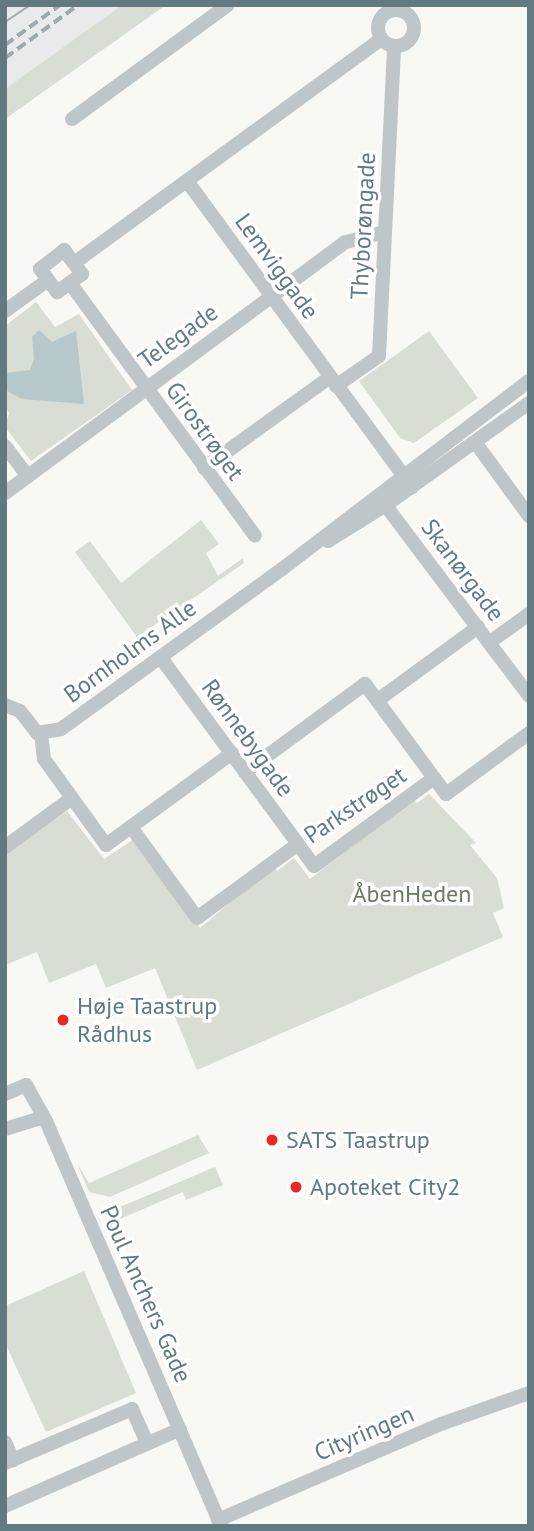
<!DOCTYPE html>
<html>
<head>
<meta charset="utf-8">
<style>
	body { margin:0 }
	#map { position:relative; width:534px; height:1531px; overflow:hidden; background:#f8f8f5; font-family:"PT Sans",sans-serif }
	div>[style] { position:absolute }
	.built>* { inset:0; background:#e9eae9 }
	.green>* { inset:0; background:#d9ded4 }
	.water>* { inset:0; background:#b6c8c9 }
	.minor>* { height:14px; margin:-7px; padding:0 7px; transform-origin:7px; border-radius:7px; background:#bec6c8 }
	.minor>.ring { margin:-7px; padding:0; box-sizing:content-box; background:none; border:14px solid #bec6c8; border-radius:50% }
	.tram>* { height:2px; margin:-1px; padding:0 1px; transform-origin:1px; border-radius:1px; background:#9ea9ad }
	.rail>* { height:3.5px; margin-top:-1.75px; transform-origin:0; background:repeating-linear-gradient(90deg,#9ea9ad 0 10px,transparent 0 15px) }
	.dots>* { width:19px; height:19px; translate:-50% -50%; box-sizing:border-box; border:4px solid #fff; border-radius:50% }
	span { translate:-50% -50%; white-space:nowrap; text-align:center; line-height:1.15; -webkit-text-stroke:7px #fff; paint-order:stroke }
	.street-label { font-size:24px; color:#617a82 }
	.park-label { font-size:24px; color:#6a7a61 }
	.poi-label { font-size:24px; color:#617a82 }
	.left { translate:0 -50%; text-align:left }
	.frame { position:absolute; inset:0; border:7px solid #617a82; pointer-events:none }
</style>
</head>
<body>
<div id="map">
	<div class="built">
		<i style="clip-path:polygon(5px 5px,122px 5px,5px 89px)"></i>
	</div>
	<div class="green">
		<i style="clip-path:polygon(122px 5px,166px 5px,5px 119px,5px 89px)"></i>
		<i style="clip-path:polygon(36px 302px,55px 327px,79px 314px,132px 390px,31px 461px,5px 427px,9px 413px,5px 408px,5px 326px)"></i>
		<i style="clip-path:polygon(429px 331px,478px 398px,414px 443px,400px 438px,359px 381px)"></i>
		<i style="clip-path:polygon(201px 520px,219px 544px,206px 553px,218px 576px,243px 558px,244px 563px,137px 637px,75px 552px,90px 541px,121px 583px)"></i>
		<i style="clip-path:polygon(429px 794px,476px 843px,470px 845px,497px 878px,504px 908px,493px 913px,503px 937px,197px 1070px,155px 968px,106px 988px,96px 964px,49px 983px,37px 952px,5px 965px,5px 853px,67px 811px,104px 859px,134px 839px,200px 928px,273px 866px,277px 871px,294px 858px,310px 879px,413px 799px,417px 803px)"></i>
		<i style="clip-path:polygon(198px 1135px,209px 1153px,110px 1197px,89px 1192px,77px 1163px,89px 1183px)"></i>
		<i style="clip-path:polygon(215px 1167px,223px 1185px,186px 1200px,183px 1192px,106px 1225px,120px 1207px)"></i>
		<i style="clip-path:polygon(84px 1271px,136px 1393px,46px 1432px,5px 1343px,5px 1306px)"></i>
	</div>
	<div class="water">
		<i style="clip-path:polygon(39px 330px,52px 342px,76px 331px,84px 404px,22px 399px,5px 390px,5px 373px,30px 370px,34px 359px,32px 337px)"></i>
	</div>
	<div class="minor">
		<i class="ring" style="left:378px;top:10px;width:22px;height:22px"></i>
		<i style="left:72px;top:119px;width:193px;rotate:-36.2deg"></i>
		<i style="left:187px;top:181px;width:380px;rotate:53.7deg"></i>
		<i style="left:64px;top:250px;width:30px;rotate:53deg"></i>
		<i style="left:82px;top:274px;width:31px;rotate:144deg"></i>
		<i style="left:57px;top:292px;width:29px;rotate:-126deg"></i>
		<i style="left:40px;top:269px;width:31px;rotate:-38deg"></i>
		<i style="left:74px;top:263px;width:380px;rotate:-36.1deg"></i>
		<i style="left:70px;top:283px;width:313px;rotate:53.8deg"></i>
		<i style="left:5px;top:311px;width:53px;rotate:-35.8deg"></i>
		<i style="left:336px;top:386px;width:52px;rotate:-34.9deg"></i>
		<i style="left:379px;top:356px;width:310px;rotate:-87.2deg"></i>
		<i style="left:475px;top:442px;width:92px;rotate:53.9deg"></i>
		<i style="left:5px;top:446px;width:38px;rotate:53deg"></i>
		<i style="left:204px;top:468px;width:155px;rotate:-35.8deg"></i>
		<i style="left:5px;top:493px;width:423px;rotate:-36.4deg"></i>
		<i style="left:346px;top:242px;width:40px;rotate:-14.4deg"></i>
		<i style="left:386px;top:506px;width:238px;rotate:53deg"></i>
		<i style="left:328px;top:541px;width:68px;rotate:-31.8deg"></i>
		<i style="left:386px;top:505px;width:176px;rotate:-35.5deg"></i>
		<i style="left:490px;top:642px;width:48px;rotate:-35.7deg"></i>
		<i style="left:161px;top:658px;width:231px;rotate:53.6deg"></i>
		<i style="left:378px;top:700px;width:124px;rotate:-36.1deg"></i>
		<i style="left:5px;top:705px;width:16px;rotate:22deg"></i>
		<i style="left:20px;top:711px;width:28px;rotate:52deg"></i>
		<i style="left:37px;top:733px;width:24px;rotate:-9deg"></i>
		<i style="left:61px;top:729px;width:273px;rotate:-35.9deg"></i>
		<i style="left:282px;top:569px;width:310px;rotate:-37.3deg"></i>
		<i style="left:41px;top:734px;width:25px;rotate:83deg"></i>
		<i style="left:44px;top:759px;width:106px;rotate:54.2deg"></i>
		<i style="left:106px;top:845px;width:156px;rotate:-36.1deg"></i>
		<i style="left:245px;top:772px;width:149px;rotate:-36.3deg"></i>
		<i style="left:365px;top:684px;width:117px;rotate:53.7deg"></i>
		<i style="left:131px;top:827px;width:112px;rotate:54deg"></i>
		<i style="left:197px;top:918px;width:125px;rotate:-36.2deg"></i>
		<i style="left:298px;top:844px;width:27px;rotate:54deg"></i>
		<i style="left:314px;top:866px;width:149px;rotate:-36.3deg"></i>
		<i style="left:434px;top:778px;width:20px;rotate:53deg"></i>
		<i style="left:446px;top:794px;width:103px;rotate:-36.3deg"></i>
		<i style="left:5px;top:847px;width:83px;rotate:-36.2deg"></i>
		<i style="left:5px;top:1094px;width:23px;rotate:-23deg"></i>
		<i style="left:26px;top:1085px;width:41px;rotate:60.9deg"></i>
		<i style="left:46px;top:1121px;width:441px;rotate:66.6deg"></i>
		<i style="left:5px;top:1129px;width:38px;rotate:-17deg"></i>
		<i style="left:5px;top:1442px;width:20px;rotate:66deg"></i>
		<i style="left:5px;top:1463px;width:138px;rotate:-23deg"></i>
		<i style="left:132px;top:1409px;width:37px;rotate:66deg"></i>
		<i style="left:5px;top:1506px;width:191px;rotate:-23.7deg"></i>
		<i style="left:218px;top:1520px;width:243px;rotate:-23.3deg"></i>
		<i style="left:441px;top:1424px;width:93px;rotate:-19.4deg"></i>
	</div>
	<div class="tram">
		<i style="left:5px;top:22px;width:30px;rotate:-34deg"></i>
	</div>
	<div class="rail">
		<i style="left:5px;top:45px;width:68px;rotate:-36deg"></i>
		<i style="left:5px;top:58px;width:90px;rotate:-36deg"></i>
	</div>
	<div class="dots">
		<i style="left:63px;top:1020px;background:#ed2621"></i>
		<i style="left:272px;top:1140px;background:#ed2621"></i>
		<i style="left:296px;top:1187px;background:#ed2621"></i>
	</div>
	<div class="street-label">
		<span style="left:363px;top:226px;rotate:-87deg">Thyborøngade</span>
		<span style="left:277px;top:266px;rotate:54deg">Lemviggade</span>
		<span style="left:178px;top:336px;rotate:-36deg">Telegade</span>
		<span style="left:205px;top:431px;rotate:54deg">Girostrøget</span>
		<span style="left:463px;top:570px;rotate:53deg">Skanørgade</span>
		<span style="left:130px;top:651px;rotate:-36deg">Bornholms Alle</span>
		<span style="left:248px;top:738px;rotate:54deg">Rønnebygade</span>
		<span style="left:355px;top:805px;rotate:-34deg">Parkstrøget</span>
		<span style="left:146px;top:1294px;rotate:66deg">Poul Anchers Gade</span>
		<span style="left:364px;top:1433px;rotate:-23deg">Cityringen</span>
	</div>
	<div class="park-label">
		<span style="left:412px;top:894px">ÅbenHeden</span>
	</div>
	<div class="poi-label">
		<span class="left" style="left:77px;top:1020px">Høje Taastrup<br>Rådhus</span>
		<span class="left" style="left:286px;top:1140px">SATS Taastrup</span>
		<span class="left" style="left:310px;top:1187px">Apoteket City2</span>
	</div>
	<div class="frame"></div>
</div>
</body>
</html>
